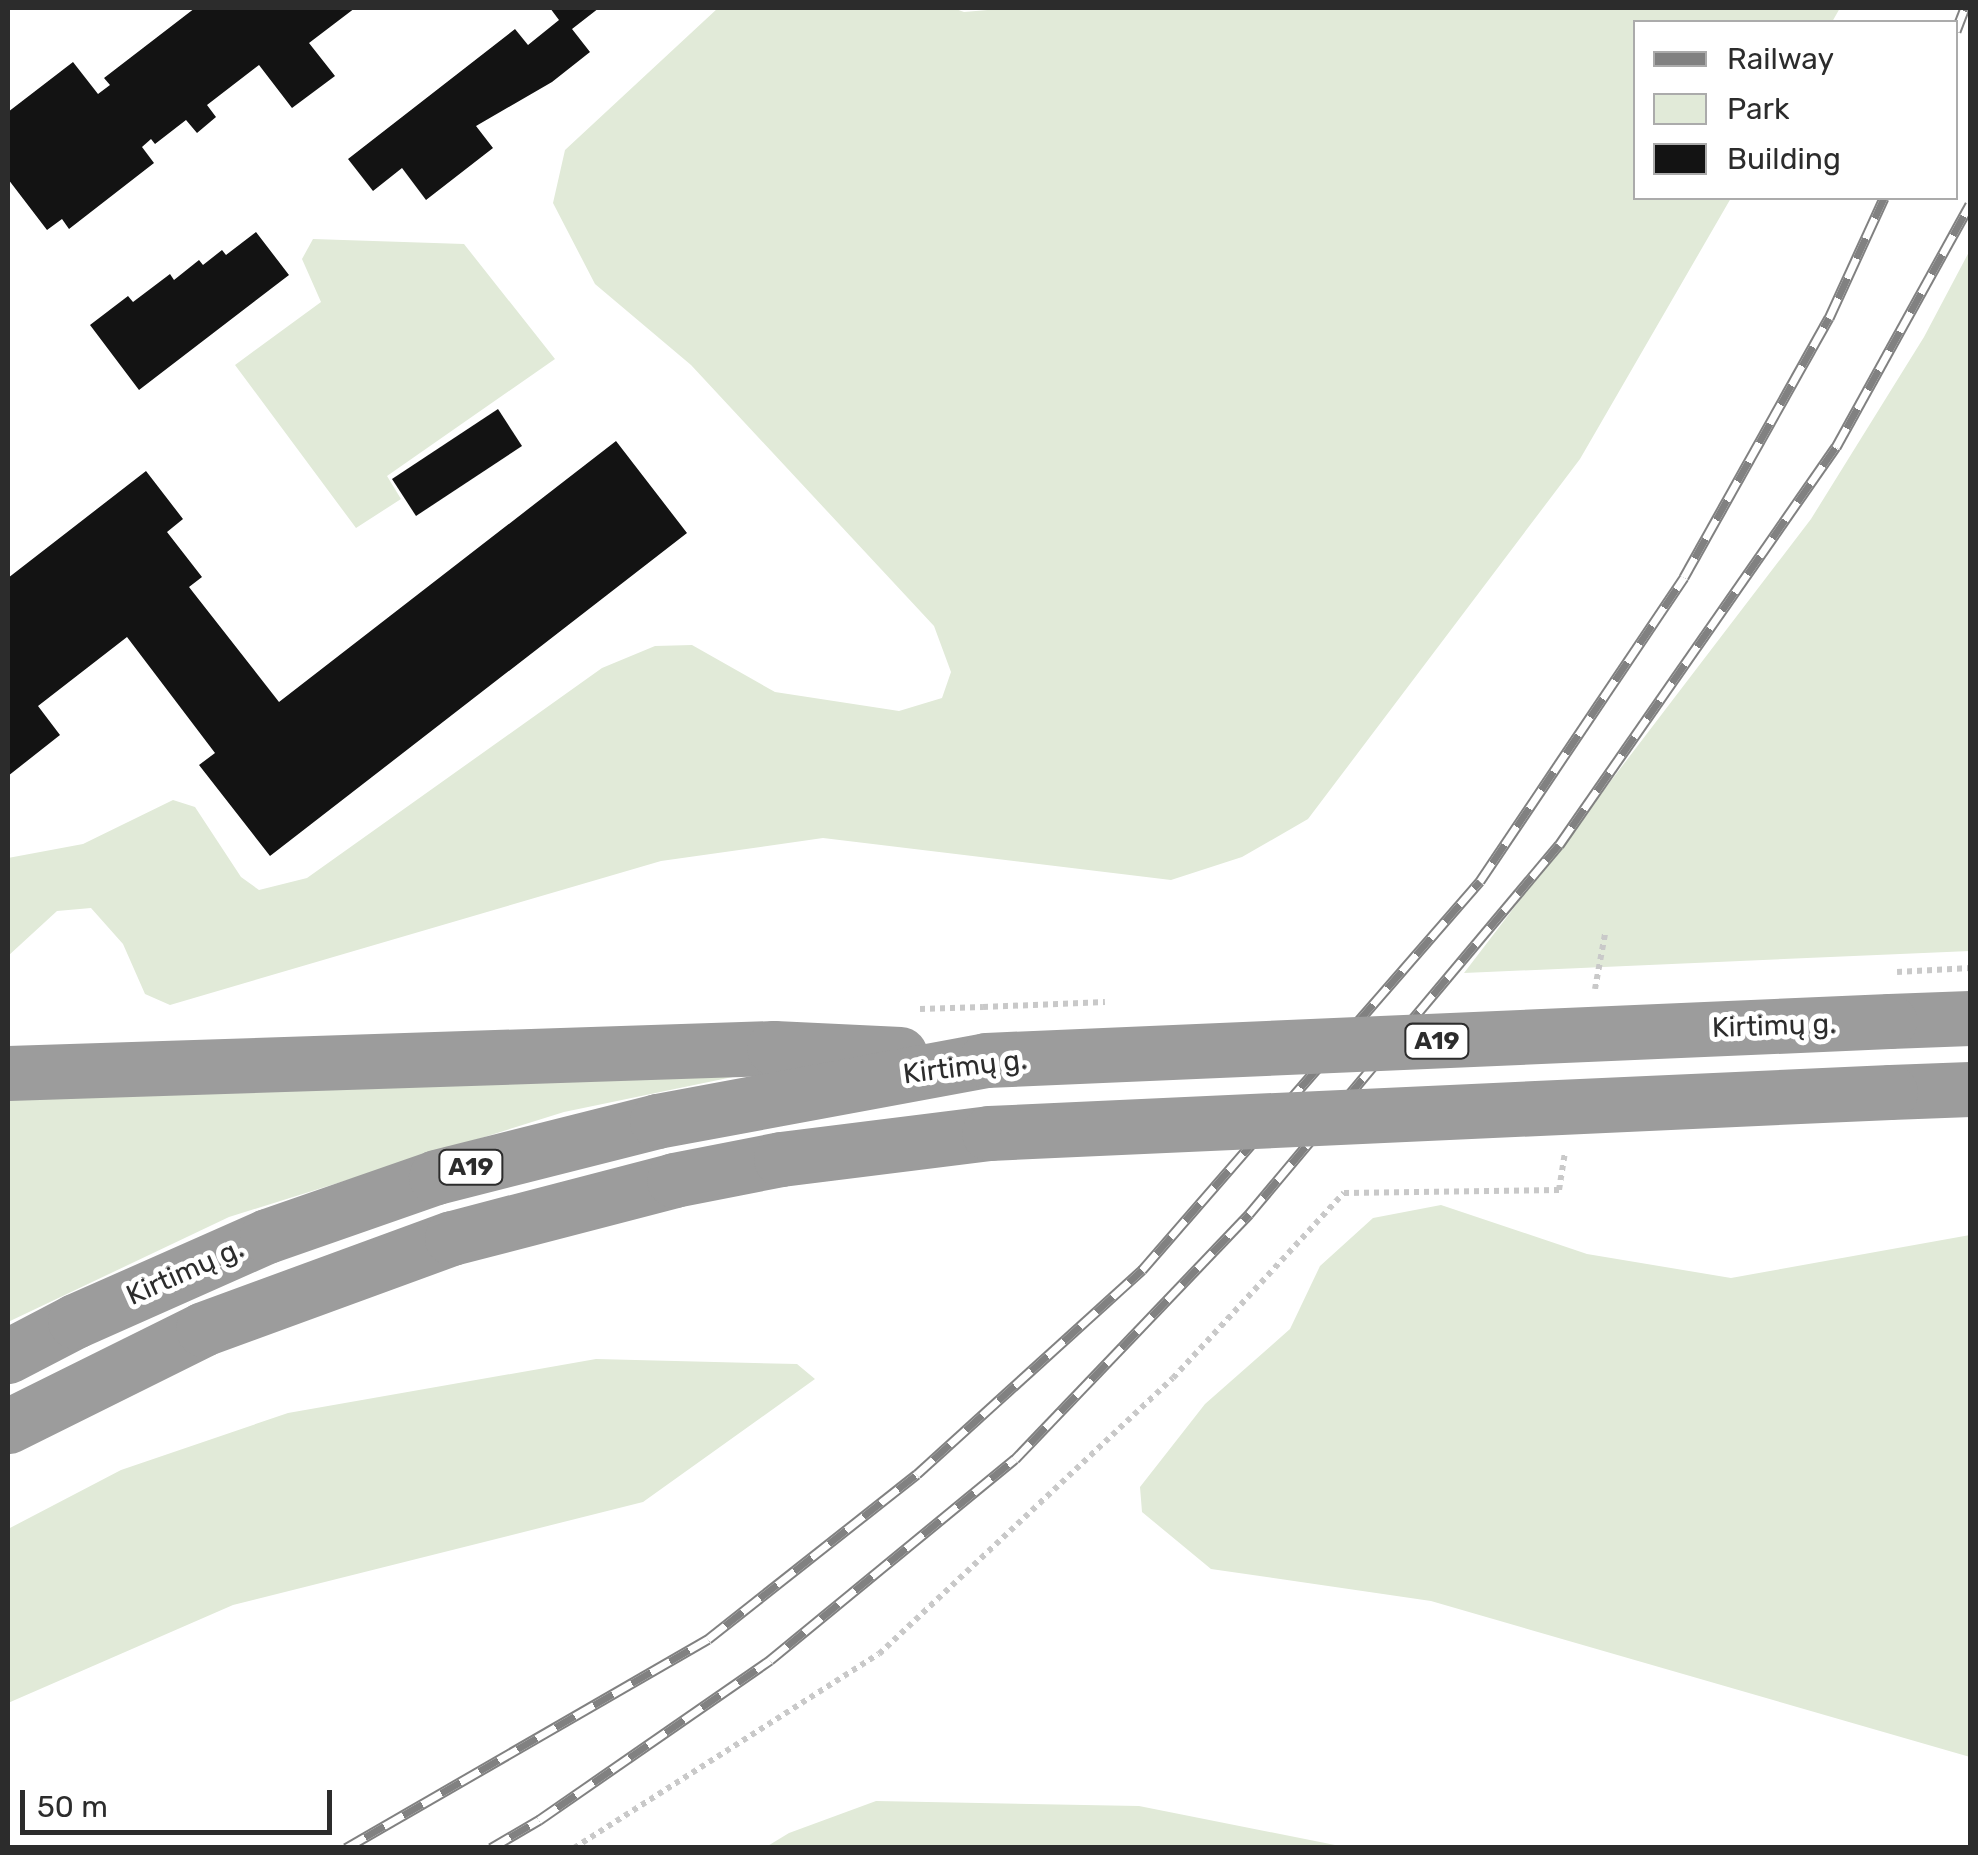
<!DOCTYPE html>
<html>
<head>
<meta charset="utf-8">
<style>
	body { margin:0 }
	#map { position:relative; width:1978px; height:1855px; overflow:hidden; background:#fff; font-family:Rubik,sans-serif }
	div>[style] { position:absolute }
	.green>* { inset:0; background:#e1ead8 }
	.building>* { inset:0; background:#131313 }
	.path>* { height:6px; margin-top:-3px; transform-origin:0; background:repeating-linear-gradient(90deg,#c9c9c9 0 5px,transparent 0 10px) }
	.trunk>* { height:55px; margin:-27.5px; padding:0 27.5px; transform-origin:27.5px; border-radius:27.5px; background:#9c9c9c }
	.rail>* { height:11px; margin-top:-5.5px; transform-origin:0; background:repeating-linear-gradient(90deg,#fff 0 22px,#818181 0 44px); box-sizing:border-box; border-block:2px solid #818181 }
	.path-bridge>* { height:6px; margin-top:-3px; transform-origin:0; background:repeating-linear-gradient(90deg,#c9c9c9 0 5px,transparent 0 10px) }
	.trunk-bridge>* { height:55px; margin:-27.5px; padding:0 27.5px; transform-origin:27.5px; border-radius:27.5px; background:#9c9c9c }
	span { translate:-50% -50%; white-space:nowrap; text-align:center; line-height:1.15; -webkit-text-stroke:10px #fff; paint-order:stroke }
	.shield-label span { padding:2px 8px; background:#fff; border:2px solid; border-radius:8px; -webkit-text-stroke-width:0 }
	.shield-label { font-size:25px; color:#2c2c2c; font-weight:700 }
	.street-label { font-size:28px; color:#2c2c2c }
	.frame { position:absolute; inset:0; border:10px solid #2c2c2c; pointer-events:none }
	.legend { position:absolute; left:1633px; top:20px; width:325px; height:180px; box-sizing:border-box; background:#fff; border:2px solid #ababab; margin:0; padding:12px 18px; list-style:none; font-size:30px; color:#2c2c2c }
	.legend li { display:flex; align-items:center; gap:20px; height:50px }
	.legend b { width:50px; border:2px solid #ababab }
	.scale { position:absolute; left:20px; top:1790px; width:312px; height:45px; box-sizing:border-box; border:5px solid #2c2c2c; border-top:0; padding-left:12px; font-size:30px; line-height:35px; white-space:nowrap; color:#2c2c2c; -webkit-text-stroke:8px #fff; paint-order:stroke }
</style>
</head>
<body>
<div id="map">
	<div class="green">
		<i style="clip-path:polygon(718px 8px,953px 8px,964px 12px,1011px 8px,1840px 8px,1832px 22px,1636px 22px,1636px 198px,1731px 198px,1580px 459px,1308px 819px,1242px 857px,1171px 880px,823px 838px,661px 861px,170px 1005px,145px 994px,123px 944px,91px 908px,57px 911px,8px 956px,8px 858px,83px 844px,173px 800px,195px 807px,241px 877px,259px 890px,307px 878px,602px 668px,655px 646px,692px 645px,775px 692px,899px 711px,942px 698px,951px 672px,934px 626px,691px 365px,595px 284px,553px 203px,565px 150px)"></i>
		<i style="clip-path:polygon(313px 239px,464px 244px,555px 359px,387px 476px,401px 499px,356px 528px,235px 365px,321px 302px,302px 259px)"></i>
		<i style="clip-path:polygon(1970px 250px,1970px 951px,1464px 973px,1811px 519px,1924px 337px)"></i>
		<i style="clip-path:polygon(752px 1073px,564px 1112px,229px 1217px,8px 1322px,8px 1100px)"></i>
		<i style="clip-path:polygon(1441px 1205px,1587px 1254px,1731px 1278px,1970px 1235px,1970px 1757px,1431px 1601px,1211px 1569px,1142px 1512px,1140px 1487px,1205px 1404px,1290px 1329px,1320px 1266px,1373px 1218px)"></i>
		<i style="clip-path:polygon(596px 1359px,797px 1364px,815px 1379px,643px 1502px,233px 1605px,8px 1703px,8px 1529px,121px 1470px,288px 1413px)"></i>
		<i style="clip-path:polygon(876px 1801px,1139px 1806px,1345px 1847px,766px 1847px,789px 1833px)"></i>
	</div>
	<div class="building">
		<i style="clip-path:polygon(195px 8px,355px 8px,309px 43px,335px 76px,292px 108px,259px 65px,207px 105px,216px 117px,197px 133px,186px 120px,155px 144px,151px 139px,142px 147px,154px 163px,69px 229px,62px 219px,47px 230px,8px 179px,8px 112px,73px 62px,98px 94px,110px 85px,104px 78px)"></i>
		<i style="clip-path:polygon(550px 8px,599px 8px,572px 29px,590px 52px,552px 82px,476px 126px,493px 148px,426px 200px,402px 168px,373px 191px,348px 159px,515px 29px,528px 45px,559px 20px)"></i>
		<i style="clip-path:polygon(256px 232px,289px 275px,139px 390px,90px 325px,128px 296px,133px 302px,170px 274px,174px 280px,199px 260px,203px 265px,222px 250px,226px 255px)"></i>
		<i style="clip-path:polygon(498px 409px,522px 446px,416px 516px,392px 479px)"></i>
		<i style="clip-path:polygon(616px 441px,687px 533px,270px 856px,199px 765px,215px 753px,127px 637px,38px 706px,60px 735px,8px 776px,8px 578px,146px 471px,183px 519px,167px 532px,202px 577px,189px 587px,279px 702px)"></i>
	</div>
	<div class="path">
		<i style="left:1595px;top:989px;width:56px;rotate:-79.7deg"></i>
		<i style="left:920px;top:1009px;width:63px;rotate:-1.8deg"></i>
		<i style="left:574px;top:1848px;width:361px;rotate:-32.5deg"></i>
		<i style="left:879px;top:1654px;width:403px;rotate:-43.2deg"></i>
		<i style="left:1173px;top:1378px;width:252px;rotate:-47.3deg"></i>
		<i style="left:1344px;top:1193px;width:215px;rotate:-0.8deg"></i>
		<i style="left:1559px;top:1190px;width:37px;rotate:-81deg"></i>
	</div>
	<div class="trunk">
		<i style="left:1889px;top:1021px;width:81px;rotate:-2.1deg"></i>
		<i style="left:8px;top:1073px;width:766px;rotate:-1.87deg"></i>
		<i style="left:774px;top:1048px;width:126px;rotate:2.7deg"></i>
		<i style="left:1890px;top:1092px;width:80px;rotate:-2.1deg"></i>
		<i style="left:8px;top:1356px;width:76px;rotate:-27.6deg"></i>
		<i style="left:75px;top:1321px;width:210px;rotate:-23.9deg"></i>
		<i style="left:267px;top:1236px;width:179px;rotate:-19.2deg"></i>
		<i style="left:436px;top:1177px;width:228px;rotate:-14.2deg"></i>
		<i style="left:657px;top:1121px;width:335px;rotate:-10.5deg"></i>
		<i style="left:8px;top:1426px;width:218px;rotate:-26.4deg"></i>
		<i style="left:203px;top:1329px;width:265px;rotate:-20.1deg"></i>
		<i style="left:452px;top:1238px;width:229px;rotate:-14.6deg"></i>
		<i style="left:674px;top:1180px;width:109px;rotate:-11.1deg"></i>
		<i style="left:781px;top:1159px;width:210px;rotate:-7.1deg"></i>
	</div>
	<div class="rail">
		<i style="left:1956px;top:31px;width:25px;rotate:-69deg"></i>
		<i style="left:346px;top:1848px;width:418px;rotate:-30deg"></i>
		<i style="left:708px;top:1639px;width:266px;rotate:-38.3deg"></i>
		<i style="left:917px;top:1474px;width:304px;rotate:-42.2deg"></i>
		<i style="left:1142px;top:1270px;width:515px;rotate:-49.01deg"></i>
		<i style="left:1480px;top:881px;width:366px;rotate:-56.1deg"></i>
		<i style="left:1684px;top:577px;width:297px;rotate:-60.8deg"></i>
		<i style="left:1829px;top:318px;width:132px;rotate:-65.4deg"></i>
		<i style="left:491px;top:1848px;width:56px;rotate:-30.3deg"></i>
		<i style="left:539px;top:1820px;width:281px;rotate:-34.7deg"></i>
		<i style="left:770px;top:1660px;width:317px;rotate:-39.4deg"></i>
		<i style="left:1015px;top:1459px;width:339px;rotate:-46.3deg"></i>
		<i style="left:1249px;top:1214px;width:482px;rotate:-50deg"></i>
		<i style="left:1559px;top:845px;width:485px;rotate:-55.2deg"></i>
		<i style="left:1836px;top:447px;width:277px;rotate:-61.1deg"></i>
	</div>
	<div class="path-bridge">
		<i style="left:1897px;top:972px;width:73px;rotate:-3.1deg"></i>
		<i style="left:983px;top:1007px;width:122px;rotate:-2.3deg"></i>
	</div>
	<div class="trunk-bridge">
		<i style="left:986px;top:1060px;width:904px;rotate:-2.47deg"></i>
		<i style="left:989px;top:1133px;width:902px;rotate:-2.61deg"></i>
	</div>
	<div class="shield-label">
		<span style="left:1437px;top:1041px">A19</span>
		<span style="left:471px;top:1167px">A19</span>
	</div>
	<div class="street-label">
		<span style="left:1774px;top:1026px;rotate:-2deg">Kirtimų g.</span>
		<span style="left:965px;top:1067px;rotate:-7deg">Kirtimų g.</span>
		<span style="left:185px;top:1272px;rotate:-24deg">Kirtimų g.</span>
	</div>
	<div class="frame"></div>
	<ul class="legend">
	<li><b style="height:12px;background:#818181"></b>Railway</li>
	<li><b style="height:28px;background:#e1ead8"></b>Park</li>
	<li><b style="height:28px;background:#131313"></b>Building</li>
	</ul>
	<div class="scale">50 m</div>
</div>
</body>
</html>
